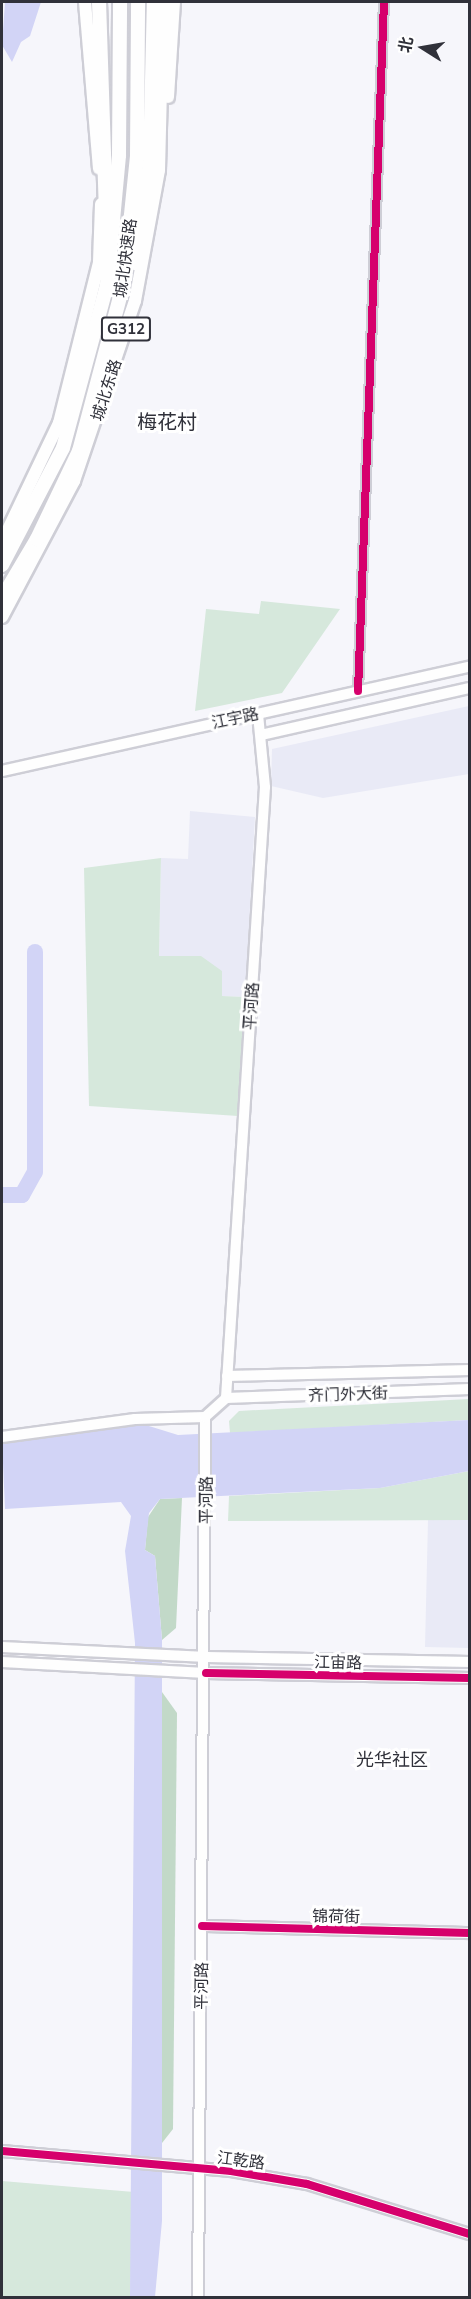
<!DOCTYPE html>
<html>
<head>
<meta charset="utf-8">
<style>
	body { margin:0 }
	#map { position:relative; width:471px; height:2299px; overflow:hidden; background:#f6f6fb; font-family:Mulish,"Noto Sans SC",sans-serif }
	div>[style] { position:absolute }
	.built>* { inset:0; background:#e9eaf6 }
	.green>* { inset:0; background:#d6e8dc }
	.forest>* { inset:0; background:#c2d9c8 }
	.water>* { inset:0; background:#d2d4f6 }
	.river>* { height:16px; margin:-8px; padding:0 8px; transform-origin:8px; border-radius:8px; background:#d2d4f6 }
	.roads { filter:drop-shadow(2px 0 #ceced6) drop-shadow(-2px 0 #ceced6) drop-shadow(0 2px #ceced6) drop-shadow(0 -2px #ceced6) }
	.minor>* { height:8px; margin:-4px; padding:0 4px; transform-origin:4px; border-radius:4px; background:#fefefe }
	.tertiary>* { height:10px; margin:-5px; padding:0 5px; transform-origin:5px; border-radius:5px; background:#fefefe }
	.secondary>* { height:10px; margin:-5px; padding:0 5px; transform-origin:5px; border-radius:5px; background:#fefefe }
	.primary>* { height:12px; margin:-6px; padding:0 6px; transform-origin:6px; border-radius:6px; background:#fefefe }
	.trunk>* { height:14px; margin:-7px; padding:0 7px; transform-origin:7px; border-radius:7px; background:#fefefe }
	.cycleway>* { height:8px; margin:-4px; padding:0 4px; transform-origin:4px; border-radius:4px; background:#d6006c }
	span { translate:-50% -50%; white-space:nowrap; text-align:center; line-height:1.15; -webkit-text-stroke:6px #fff; paint-order:stroke }
	.shield-label span { padding:2px 4px; background:#fff; border:2px solid; border-radius:4px; -webkit-text-stroke-width:0 }
	.shield-label { font-size:15px; color:#30313a; font-weight:700 }
	.street-label { font-size:16px; color:#30313a }
	.neighbourhood-label { font-size:18px; color:#30313a }
	.quarter-label { font-size:20px; color:#30313a }
	.frame { position:absolute; inset:0; border:3px solid #30313a; pointer-events:none }
	.north { position:absolute; left:393px; top:18px; width:60px; height:60px; -webkit-text-stroke:4px #fff; paint-order:stroke; rotate:281deg; font-size:16px; font-weight:700; line-height:24px; text-align:center; color:#30313a }
	.north::after { content:''; display:block; margin:auto; width:21px; height:27px; background:#30313a; clip-path:polygon(50% 0,100% 100%,50% 72%,0 100%) }
</style>
</head>
<body>
<div id="map">
	<div class="built">
		<i style="clip-path:polygon(469px 706px,469px 774px,323px 798px,271px 786px,272px 749px)"></i>
		<i style="clip-path:polygon(190px 811px,255px 817px,245px 997px,222px 996px,159px 956px,161px 858px,188px 859px)"></i>
		<i style="clip-path:polygon(428px 1520px,469px 1520px,469px 1648px,425px 1647px)"></i>
	</div>
	<div class="green">
		<i style="clip-path:polygon(261px 601px,340px 609px,282px 693px,195px 711px,206px 609px,259px 614px)"></i>
		<i style="clip-path:polygon(161px 858px,159px 956px,201px 956px,222px 971px,222px 996px,245px 997px,238px 1116px,89px 1106px,84px 868px)"></i>
		<i style="clip-path:polygon(469px 1399px,469px 1420px,230px 1433px,229px 1421px,239px 1411px)"></i>
		<i style="clip-path:polygon(469px 1471px,469px 1520px,228px 1521px,229px 1496px,380px 1488px)"></i>
		<i style="clip-path:polygon(2px 2181px,134px 2192px,130px 2297px,2px 2297px)"></i>
	</div>
	<div class="forest">
		<i style="clip-path:polygon(182px 1498px,176px 1628px,162px 1640px,155px 1556px,145px 1550px,148px 1517px,160px 1499px)"></i>
		<i style="clip-path:polygon(162px 1692px,177px 1713px,173px 2129px,162px 2143px)"></i>
	</div>
	<div class="water">
		<i style="clip-path:polygon(5px 2px,41px 2px,30px 36px,21px 42px,12px 62px,2px 45px)"></i>
		<i style="clip-path:polygon(469px 1420px,469px 1471px,380px 1488px,160px 1499px,149px 1513px,145px 1550px,155px 1556px,162px 1640px,162px 2221px,155px 2297px,130px 2297px,135px 1643px,125px 1551px,131px 1516px,121px 1502px,5px 1509px,2px 1440px,136px 1422px,178px 1435px)"></i>
	</div>
	<div class="river">
		<i style="left:2px;top:1195px;width:20px"></i>
		<i style="left:22px;top:1195px;width:26px;rotate:-61deg"></i>
		<i style="left:35px;top:1172px;width:220px;rotate:-90deg"></i>
	</div>
	<div class="roads">
		<div class="minor">
			<i style="left:358px;top:691px;width:689px;rotate:-87.84deg"></i>
		</div>
		<div class="tertiary">
			<i style="left:2px;top:1437px;width:134px;rotate:-7.7deg"></i>
			<i style="left:135px;top:1419px;width:70px;rotate:-1.6deg"></i>
			<i style="left:207px;top:1657px;width:263px;rotate:1.1deg"></i>
			<i style="left:206px;top:1673px;width:264px;rotate:1.1deg"></i>
			<i style="left:202px;top:1926px;width:268px;rotate:1.5deg"></i>
			<i style="left:2px;top:2151px;width:230px;rotate:5deg"></i>
			<i style="left:231px;top:2171px;width:77px;rotate:9.7deg"></i>
			<i style="left:307px;top:2184px;width:170px;rotate:17.1deg"></i>
		</div>
		<div class="secondary">
			<i style="left:261px;top:735px;width:214px;rotate:-12.7deg"></i>
			<i style="left:2px;top:771px;width:480px;rotate:-12.6deg"></i>
			<i style="left:227px;top:1376px;width:243px;rotate:-1.4deg"></i>
			<i style="left:226px;top:1398px;width:244px;rotate:-2.1deg"></i>
			<i style="left:2px;top:1647px;width:205px;rotate:2.8deg"></i>
			<i style="left:2px;top:1662px;width:204px;rotate:3.1deg"></i>
			<i style="left:198px;top:2298px;width:881px;rotate:-89.54deg"></i>
			<i style="left:205px;top:1417px;width:28px;rotate:-42deg"></i>
			<i style="left:226px;top:1398px;width:612px;rotate:-86.35deg"></i>
			<i style="left:265px;top:787px;width:73px;rotate:-95.5deg"></i>
		</div>
		<div class="primary">
			<i style="left:85px;top:2px;width:167px;rotate:85.2deg"></i>
			<i style="left:168px;top:97px;width:95px;rotate:-86.4deg"></i>
			<i style="left:2px;top:542px;width:132px;rotate:-64.4deg"></i>
			<i style="left:59px;top:423px;width:166px;rotate:-76deg"></i>
			<i style="left:99px;top:262px;width:58px;rotate:-88deg"></i>
			<i style="left:2px;top:617px;width:154px;rotate:-62.1deg"></i>
			<i style="left:74px;top:481px;width:190px;rotate:-71.3deg"></i>
			<i style="left:135px;top:301px;width:133px;rotate:-79.6deg"></i>
			<i style="left:159px;top:170px;width:168px;rotate:-88.6deg"></i>
		</div>
		<div class="trunk">
			<i style="left:99px;top:2px;width:213px;rotate:88.1deg"></i>
			<i style="left:135px;top:263px;width:101px;rotate:-81.5deg"></i>
			<i style="left:150px;top:163px;width:161px;rotate:-88.6deg"></i>
			<i style="left:2px;top:565px;width:132px;rotate:-62.5deg"></i>
			<i style="left:63px;top:448px;width:169px;rotate:-74.9deg"></i>
			<i style="left:107px;top:285px;width:131px;rotate:-84.7deg"></i>
			<i style="left:119px;top:155px;width:153px;rotate:-89.6deg"></i>
			<i style="left:2px;top:598px;width:69px;rotate:-59.3deg"></i>
			<i style="left:37px;top:539px;width:98px;rotate:-64.5deg"></i>
			<i style="left:79px;top:451px;width:175px;rotate:-75.1deg"></i>
			<i style="left:124px;top:282px;width:127px;rotate:-84.1deg"></i>
			<i style="left:137px;top:156px;width:154px;rotate:-89.6deg"></i>
		</div>
	</div>
	<div class="cycleway">
		<i style="left:358px;top:691px;width:689px;rotate:-87.84deg"></i>
		<i style="left:206px;top:1673px;width:264px;rotate:1.1deg"></i>
		<i style="left:202px;top:1926px;width:268px;rotate:1.5deg"></i>
		<i style="left:2px;top:2151px;width:230px;rotate:5deg"></i>
		<i style="left:231px;top:2171px;width:77px;rotate:9.7deg"></i>
		<i style="left:307px;top:2184px;width:170px;rotate:17.1deg"></i>
	</div>
	<div class="shield-label">
		<span style="left:126px;top:329px">G312</span>
	</div>
	<div class="street-label">
		<span style="left:125px;top:258px;rotate:-82deg">城北快速路</span>
		<span style="left:106px;top:390px;rotate:-72deg">城北东路</span>
		<span style="left:235px;top:718px;rotate:-12deg">江宇路</span>
		<span style="left:251px;top:1006px;rotate:-86deg">平河路</span>
		<span style="left:348px;top:1394px;rotate:-2deg">齐门外大街</span>
		<span style="left:206px;top:1500px;rotate:-90deg">平河路</span>
		<span style="left:338px;top:1662px;rotate:1deg">江宙路</span>
		<span style="left:336px;top:1916px;rotate:1deg">锦荷街</span>
		<span style="left:201px;top:1986px;rotate:-89deg">平河路</span>
		<span style="left:241px;top:2160px;rotate:7deg">江乾路</span>
	</div>
	<div class="neighbourhood-label">
		<span style="left:392px;top:1760px">光华社区</span>
	</div>
	<div class="quarter-label">
		<span style="left:167px;top:421px">梅花村</span>
	</div>
	<div class="frame"></div>
	<div class="north">北</div>
</div>
</body>
</html>
